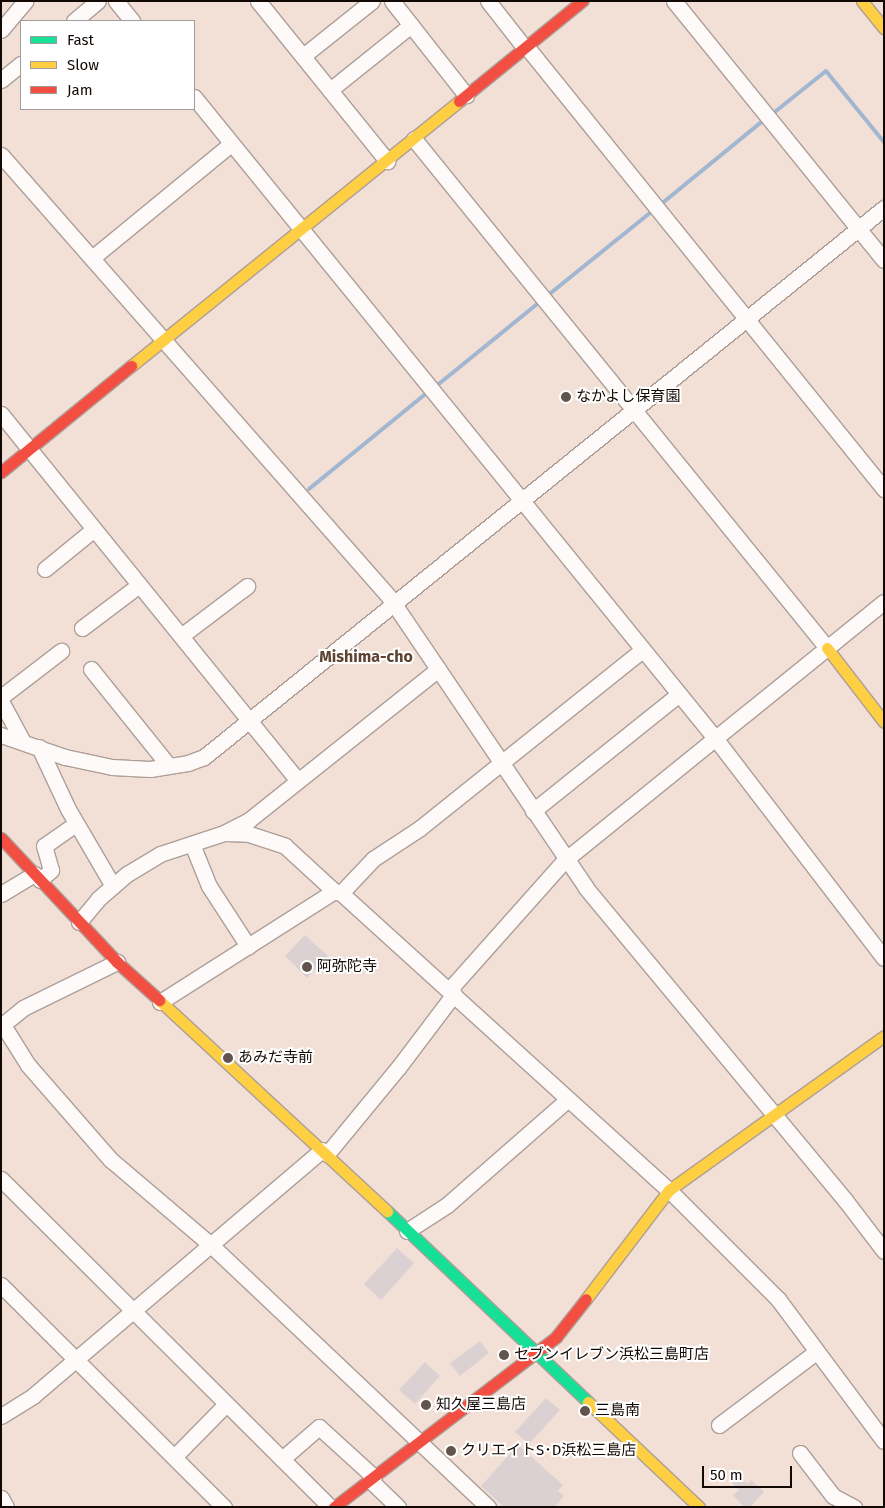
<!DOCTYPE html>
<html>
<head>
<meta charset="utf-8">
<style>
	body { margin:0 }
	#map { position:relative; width:885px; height:1508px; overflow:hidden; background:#f2e0d6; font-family:"Fira Sans","Noto Sans JP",sans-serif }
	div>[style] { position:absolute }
	.stream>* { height:4px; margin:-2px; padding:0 2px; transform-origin:2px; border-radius:2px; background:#a1b6d0 }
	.building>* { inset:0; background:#dcd1d2 }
	.roads { filter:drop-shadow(1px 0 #ad9f98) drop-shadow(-1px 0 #ad9f98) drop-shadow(0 1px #ad9f98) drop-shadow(0 -1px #ad9f98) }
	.street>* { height:15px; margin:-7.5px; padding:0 7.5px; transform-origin:7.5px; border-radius:7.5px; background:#fdfaf9 }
	.fast>* { height:11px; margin:-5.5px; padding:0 5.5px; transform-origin:5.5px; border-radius:5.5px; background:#16e098 }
	.slow>* { height:11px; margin:-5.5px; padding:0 5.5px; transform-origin:5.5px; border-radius:5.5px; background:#ffcf43 }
	.jam>* { height:11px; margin:-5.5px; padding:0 5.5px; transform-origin:5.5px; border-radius:5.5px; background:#f24e42 }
	.dots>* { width:14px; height:14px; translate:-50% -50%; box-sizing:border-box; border:2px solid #fff; border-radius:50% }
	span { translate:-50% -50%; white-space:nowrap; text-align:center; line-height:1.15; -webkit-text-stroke:4px #fff; paint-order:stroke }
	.poi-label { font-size:15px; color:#130904 }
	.left { translate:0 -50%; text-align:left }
	.neighbourhood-label { font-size:16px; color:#5e4333; font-weight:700 }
	.frame { position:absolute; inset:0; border:2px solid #130904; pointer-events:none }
	.legend { position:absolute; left:20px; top:20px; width:175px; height:90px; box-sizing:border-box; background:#fff; border:1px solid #a19d9b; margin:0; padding:6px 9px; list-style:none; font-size:15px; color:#130904 }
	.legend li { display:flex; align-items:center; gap:10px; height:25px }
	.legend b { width:25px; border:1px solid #a19d9b }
	.scale { position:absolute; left:702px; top:1466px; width:90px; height:22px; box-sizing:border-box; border:2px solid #130904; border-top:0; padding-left:6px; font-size:15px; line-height:18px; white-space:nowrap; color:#130904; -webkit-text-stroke:4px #fff; paint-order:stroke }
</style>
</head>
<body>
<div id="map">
	<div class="stream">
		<i style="left:771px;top:115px;width:70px;rotate:-38.7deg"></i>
		<i style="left:826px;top:71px;width:92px;rotate:50.8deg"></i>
		<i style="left:660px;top:205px;width:136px;rotate:-39.3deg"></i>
		<i style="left:547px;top:296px;width:139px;rotate:-38.9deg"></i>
		<i style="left:435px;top:387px;width:138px;rotate:-39.1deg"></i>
		<i style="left:309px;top:489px;width:155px;rotate:-39.2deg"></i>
	</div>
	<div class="building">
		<i style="clip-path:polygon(305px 935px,328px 956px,307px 978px,285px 956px)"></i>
		<i style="clip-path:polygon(397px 1248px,414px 1263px,381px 1300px,364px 1284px)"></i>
		<i style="clip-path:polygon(480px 1341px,489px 1353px,460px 1376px,450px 1363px)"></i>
		<i style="clip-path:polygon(425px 1362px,440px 1376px,415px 1404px,399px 1390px)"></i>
		<i style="clip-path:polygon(546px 1398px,560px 1410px,529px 1444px,515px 1432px)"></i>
		<i style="clip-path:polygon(518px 1445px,563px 1485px,558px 1491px,564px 1496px,555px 1507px,504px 1507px,481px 1486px)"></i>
		<i style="clip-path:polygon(739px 1476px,747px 1484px,751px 1480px,764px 1492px,750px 1507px,744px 1507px,733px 1495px,739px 1490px,732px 1483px)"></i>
	</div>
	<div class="roads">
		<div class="street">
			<i style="left:116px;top:1px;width:26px;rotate:51deg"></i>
			<i style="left:258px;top:1px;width:206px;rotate:51.1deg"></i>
			<i style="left:392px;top:1px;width:120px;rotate:51.8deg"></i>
			<i style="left:488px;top:1px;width:58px;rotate:52deg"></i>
			<i style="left:674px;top:1px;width:333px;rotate:51deg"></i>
			<i style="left:74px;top:21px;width:31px;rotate:-40deg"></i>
			<i style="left:1px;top:30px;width:38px;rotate:-50deg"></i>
			<i style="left:526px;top:46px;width:570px;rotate:51.06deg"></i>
			<i style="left:303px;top:56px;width:88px;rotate:-38.6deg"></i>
			<i style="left:1px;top:80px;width:26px;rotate:-39deg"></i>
			<i style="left:330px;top:90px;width:104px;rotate:-38.7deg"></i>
			<i style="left:194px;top:97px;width:826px;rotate:50.9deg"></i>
			<i style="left:715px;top:738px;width:277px;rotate:52.5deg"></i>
			<i style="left:414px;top:139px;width:655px;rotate:50.94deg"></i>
			<i style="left:1px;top:155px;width:590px;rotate:48.71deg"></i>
			<i style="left:390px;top:598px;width:350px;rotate:55.9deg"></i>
			<i style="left:586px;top:888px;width:405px;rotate:50.3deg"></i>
			<i style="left:845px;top:1200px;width:64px;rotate:52.6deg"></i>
			<i style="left:92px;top:258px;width:180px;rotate:-39.4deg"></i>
			<i style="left:1px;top:414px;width:471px;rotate:51deg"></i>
			<i style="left:45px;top:569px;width:63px;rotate:-39.2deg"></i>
			<i style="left:82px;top:628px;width:71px;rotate:-37deg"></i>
			<i style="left:181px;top:636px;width:83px;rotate:-37.1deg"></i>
			<i style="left:91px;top:669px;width:124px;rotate:51.2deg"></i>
			<i style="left:1px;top:697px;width:76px;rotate:-37.5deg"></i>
			<i style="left:1px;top:701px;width:44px;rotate:61.7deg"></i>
			<i style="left:1px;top:735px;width:68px;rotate:19deg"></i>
			<i style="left:65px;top:757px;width:48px;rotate:12deg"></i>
			<i style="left:112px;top:767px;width:38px;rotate:3deg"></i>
			<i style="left:150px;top:769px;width:38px;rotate:-9deg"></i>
			<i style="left:188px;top:763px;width:17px;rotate:-21deg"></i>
			<i style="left:204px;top:757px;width:874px;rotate:-38.92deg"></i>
			<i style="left:39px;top:747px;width:68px;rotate:64.9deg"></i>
			<i style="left:68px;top:809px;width:89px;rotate:59.7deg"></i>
			<i style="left:533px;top:811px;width:187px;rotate:-38.7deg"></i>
			<i style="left:226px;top:833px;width:23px;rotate:2deg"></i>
			<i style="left:249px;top:834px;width:38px;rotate:18deg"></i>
			<i style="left:285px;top:846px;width:67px;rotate:42.6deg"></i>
			<i style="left:192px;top:844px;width:45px;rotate:68deg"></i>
			<i style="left:209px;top:886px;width:72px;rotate:57deg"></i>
			<i style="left:40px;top:880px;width:15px;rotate:-42deg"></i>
			<i style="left:51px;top:870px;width:25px;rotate:-106deg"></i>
			<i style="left:44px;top:846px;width:39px;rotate:-35deg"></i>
			<i style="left:341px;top:893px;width:47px;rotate:-46.7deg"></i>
			<i style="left:373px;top:859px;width:56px;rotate:-33.4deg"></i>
			<i style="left:420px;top:828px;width:285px;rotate:-38.7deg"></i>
			<i style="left:1px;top:894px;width:39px;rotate:-31deg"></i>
			<i style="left:79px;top:922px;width:30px;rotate:-50deg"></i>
			<i style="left:98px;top:899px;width:38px;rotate:-41deg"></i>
			<i style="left:127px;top:874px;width:39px;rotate:-31deg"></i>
			<i style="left:160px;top:854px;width:67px;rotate:-18.2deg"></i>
			<i style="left:224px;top:833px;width:28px;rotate:-27deg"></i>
			<i style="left:249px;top:820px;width:242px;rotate:-38.6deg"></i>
			<i style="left:449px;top:990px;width:174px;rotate:-48.3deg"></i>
			<i style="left:565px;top:860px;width:410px;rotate:-39deg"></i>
			<i style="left:160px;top:1002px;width:206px;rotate:-32.5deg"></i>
			<i style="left:334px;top:891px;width:7px;rotate:16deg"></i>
			<i style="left:341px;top:893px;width:442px;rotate:42.2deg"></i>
			<i style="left:669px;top:1190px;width:154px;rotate:45deg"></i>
			<i style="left:778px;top:1299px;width:177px;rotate:53.3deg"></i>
			<i style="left:3px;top:1025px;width:47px;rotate:58deg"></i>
			<i style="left:28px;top:1065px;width:126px;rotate:48.9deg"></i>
			<i style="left:111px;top:1160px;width:133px;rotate:40.4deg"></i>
			<i style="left:212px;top:1246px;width:380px;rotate:43.4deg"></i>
			<i style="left:1px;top:1026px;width:28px;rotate:-39deg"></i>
			<i style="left:23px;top:1008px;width:105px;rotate:-26.1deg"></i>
			<i style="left:327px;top:1154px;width:112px;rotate:-50.5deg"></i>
			<i style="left:398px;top:1068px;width:93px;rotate:-52.9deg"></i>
			<i style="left:1px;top:1179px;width:465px;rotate:44.9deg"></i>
			<i style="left:407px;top:1231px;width:48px;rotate:-33deg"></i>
			<i style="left:447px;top:1205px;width:159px;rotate:-41.2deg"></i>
			<i style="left:1px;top:1285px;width:315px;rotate:44.9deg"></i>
			<i style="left:1px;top:1416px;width:39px;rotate:-32deg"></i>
			<i style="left:34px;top:1395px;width:378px;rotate:-40.4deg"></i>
			<i style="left:719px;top:1425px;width:121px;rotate:-37deg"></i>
			<i style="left:800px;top:1453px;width:54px;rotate:52.5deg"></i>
			<i style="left:833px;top:1496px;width:24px;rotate:28deg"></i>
			<i style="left:174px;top:1457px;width:74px;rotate:-45.5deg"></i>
			<i style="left:282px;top:1459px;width:49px;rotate:-40.9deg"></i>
			<i style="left:319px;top:1427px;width:74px;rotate:42.3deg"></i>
			<i style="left:370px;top:1480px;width:39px;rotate:44deg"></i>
			<i style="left:1px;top:1498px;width:10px;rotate:61deg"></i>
		</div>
		<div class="fast">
			<i style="left:387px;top:1211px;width:277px;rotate:43.5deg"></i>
		</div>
		<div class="slow">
			<i style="left:862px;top:1px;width:35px;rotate:51deg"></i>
			<i style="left:131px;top:366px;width:422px;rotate:-38.9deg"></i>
			<i style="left:827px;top:648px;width:93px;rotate:52.4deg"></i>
			<i style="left:159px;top:1000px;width:311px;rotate:42.8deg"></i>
			<i style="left:586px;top:1299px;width:137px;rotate:-52.7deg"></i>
			<i style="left:669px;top:1190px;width:264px;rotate:-35.6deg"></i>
			<i style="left:588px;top:1402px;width:153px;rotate:43.4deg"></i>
		</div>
		<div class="jam">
			<i style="left:459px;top:101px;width:159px;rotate:-39.1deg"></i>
			<i style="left:1px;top:472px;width:168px;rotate:-39.2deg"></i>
			<i style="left:1px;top:838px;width:170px;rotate:46.9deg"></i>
			<i style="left:117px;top:962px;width:57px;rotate:42.1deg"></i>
			<i style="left:334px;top:1507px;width:280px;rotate:-37.4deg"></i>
			<i style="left:556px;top:1337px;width:48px;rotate:-51.7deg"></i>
		</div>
	</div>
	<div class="dots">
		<i style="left:566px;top:397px;background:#61544e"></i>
		<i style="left:307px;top:967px;background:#61544e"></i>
		<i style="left:228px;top:1058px;background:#61544e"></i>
		<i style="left:504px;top:1355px;background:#61544e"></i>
		<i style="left:426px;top:1405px;background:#61544e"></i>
		<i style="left:585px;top:1411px;background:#61544e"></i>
		<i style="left:451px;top:1451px;background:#61544e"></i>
	</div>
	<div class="poi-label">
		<span class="left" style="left:576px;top:397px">なかよし保育園</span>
		<span class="left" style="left:317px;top:967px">阿弥陀寺</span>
		<span class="left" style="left:238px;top:1058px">あみだ寺前</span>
		<span class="left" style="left:514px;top:1355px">セブンイレブン浜松三島町店</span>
		<span class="left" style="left:436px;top:1405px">知久屋三島店</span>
		<span class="left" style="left:595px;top:1411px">三島南</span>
		<span class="left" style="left:461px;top:1451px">クリエイトS･D浜松三島店</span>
	</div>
	<div class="neighbourhood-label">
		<span style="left:366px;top:657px">Mishima-cho</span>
	</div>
	<div class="frame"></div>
	<ul class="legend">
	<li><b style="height:6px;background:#16e098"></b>Fast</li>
	<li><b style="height:6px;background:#ffcf43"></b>Slow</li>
	<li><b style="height:6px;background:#f24e42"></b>Jam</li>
	</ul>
	<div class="scale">50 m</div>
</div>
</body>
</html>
